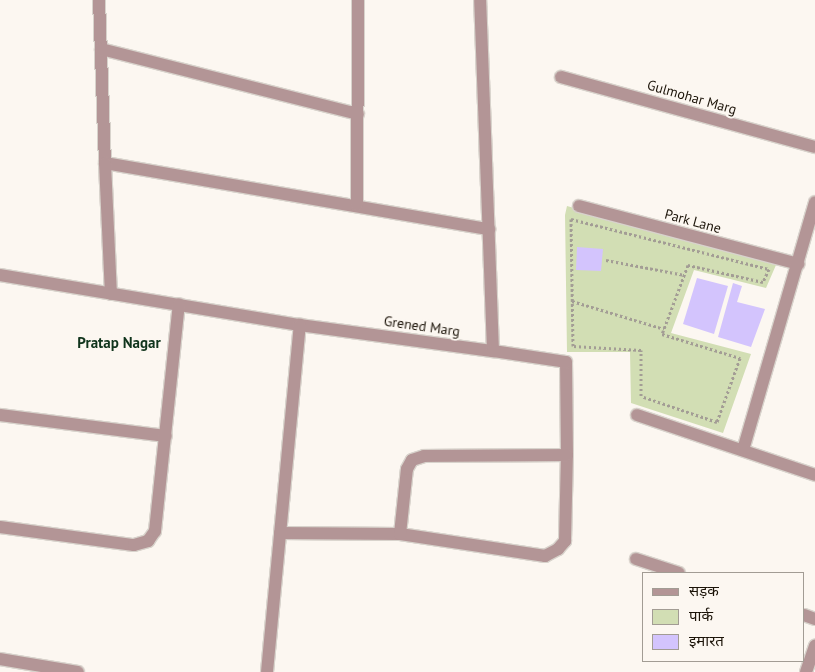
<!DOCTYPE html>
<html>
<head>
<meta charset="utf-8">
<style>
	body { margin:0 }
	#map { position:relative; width:815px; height:672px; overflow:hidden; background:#fcf7f1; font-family:"PT Sans","Noto Sans Devanagari",sans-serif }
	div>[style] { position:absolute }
	.green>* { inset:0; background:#d2deb4 }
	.building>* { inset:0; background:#d3c4fd }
	.path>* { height:3px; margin-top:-1.5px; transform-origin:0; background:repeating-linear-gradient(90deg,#a39d95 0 2.5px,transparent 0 5px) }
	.roads { filter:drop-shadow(1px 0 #d8d3cc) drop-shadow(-1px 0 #d8d3cc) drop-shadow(0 1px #d8d3cc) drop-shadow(0 -1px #d8d3cc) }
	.minor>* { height:12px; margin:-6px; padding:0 6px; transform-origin:6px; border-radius:6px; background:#b39596 }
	span { translate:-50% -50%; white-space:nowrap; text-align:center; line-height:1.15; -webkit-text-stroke:4px #fcf7f1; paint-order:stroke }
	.street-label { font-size:14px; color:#1b1308 }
	.neighbourhood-label { font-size:15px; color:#10341c; font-weight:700 }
	.legend { position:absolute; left:642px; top:572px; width:162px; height:90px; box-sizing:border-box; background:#fcf7f1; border:1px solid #a29c94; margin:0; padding:6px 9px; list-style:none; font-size:15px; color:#1b1308 }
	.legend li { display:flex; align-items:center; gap:10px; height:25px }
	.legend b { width:25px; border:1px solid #a29c94 }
</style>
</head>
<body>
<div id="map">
	<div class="green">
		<i style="clip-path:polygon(567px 206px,776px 265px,766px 288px,694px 270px,671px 333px,751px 354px,723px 433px,631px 403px,630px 352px,567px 352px,565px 215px)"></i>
	</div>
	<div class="building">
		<i style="clip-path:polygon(577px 247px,603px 249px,601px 271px,576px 270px)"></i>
		<i style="clip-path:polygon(697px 278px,728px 286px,714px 334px,683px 324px)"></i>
		<i style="clip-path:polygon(733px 283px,742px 286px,737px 302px,765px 309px,751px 347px,718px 337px)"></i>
	</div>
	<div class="path">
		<i style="left:571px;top:219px;width:204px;rotate:14.2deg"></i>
		<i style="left:769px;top:269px;width:14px;rotate:115deg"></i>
		<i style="left:763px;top:282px;width:77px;rotate:-167.2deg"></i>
		<i style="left:688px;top:265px;width:74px;rotate:110.6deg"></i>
		<i style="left:662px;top:334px;width:82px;rotate:17.1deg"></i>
		<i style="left:740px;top:358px;width:68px;rotate:109.8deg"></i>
		<i style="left:717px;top:422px;width:80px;rotate:-161.1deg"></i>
		<i style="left:641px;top:396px;width:46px;rotate:-90deg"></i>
		<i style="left:641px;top:350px;width:68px;rotate:-176.6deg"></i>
		<i style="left:573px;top:346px;width:127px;rotate:-90.9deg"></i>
		<i style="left:606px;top:260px;width:80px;rotate:10.8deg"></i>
		<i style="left:572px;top:301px;width:96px;rotate:16.9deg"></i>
	</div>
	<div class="roads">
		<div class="minor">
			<i style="left:99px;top:0;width:163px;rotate:87.9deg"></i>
			<i style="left:105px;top:163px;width:390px;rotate:9.8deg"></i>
			<i style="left:101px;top:49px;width:265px;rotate:14.2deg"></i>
			<i style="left:561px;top:77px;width:263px;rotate:15.4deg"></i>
			<i style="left:105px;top:163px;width:131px;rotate:87.4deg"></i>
			<i style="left:357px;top:205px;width:205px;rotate:-89.7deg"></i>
			<i style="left:579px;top:206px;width:227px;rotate:14.8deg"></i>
			<i style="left:0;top:275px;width:304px;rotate:9.5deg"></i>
			<i style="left:300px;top:325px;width:195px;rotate:7.7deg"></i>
			<i style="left:493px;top:351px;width:351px;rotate:-92.1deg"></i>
			<i style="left:0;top:415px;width:167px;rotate:7.2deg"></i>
			<i style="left:637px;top:415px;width:188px;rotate:18.6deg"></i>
			<i style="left:743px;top:450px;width:258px;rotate:-73.8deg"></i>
			<i style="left:0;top:527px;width:135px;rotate:7.7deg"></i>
			<i style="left:134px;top:545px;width:15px;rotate:-16deg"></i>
			<i style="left:148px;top:541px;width:12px;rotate:-55deg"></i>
			<i style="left:155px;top:531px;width:228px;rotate:-84deg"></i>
			<i style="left:280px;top:533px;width:120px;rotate:0.5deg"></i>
			<i style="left:400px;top:534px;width:147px;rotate:8.6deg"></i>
			<i style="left:545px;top:556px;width:15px;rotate:-28deg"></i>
			<i style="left:558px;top:549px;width:11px;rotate:-49deg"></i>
			<i style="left:565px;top:541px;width:86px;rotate:-88.7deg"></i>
			<i style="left:567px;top:455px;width:93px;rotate:-90.6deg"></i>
			<i style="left:566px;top:362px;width:74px;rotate:-171.4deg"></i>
			<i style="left:400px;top:534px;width:65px;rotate:-83.9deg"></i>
			<i style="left:407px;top:469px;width:10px;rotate:-61deg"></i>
			<i style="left:412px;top:460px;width:13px;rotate:-18deg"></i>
			<i style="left:424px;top:456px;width:143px;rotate:-0.4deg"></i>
			<i style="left:636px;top:559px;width:45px;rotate:18deg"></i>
			<i style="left:804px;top:615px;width:12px;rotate:20deg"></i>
			<i style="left:0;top:659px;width:79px;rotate:9.5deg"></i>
			<i style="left:267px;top:672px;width:349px;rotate:-84.6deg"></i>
			<i style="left:806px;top:672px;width:28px;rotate:-71deg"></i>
		</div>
	</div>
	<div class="street-label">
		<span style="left:692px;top:97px;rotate:16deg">Gulmohar Marg</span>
		<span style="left:693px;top:221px;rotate:15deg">Park Lane</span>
		<span style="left:422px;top:326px;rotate:8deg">Grened Marg</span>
	</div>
	<div class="neighbourhood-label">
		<span style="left:119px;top:343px">Pratap Nagar</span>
	</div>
	<ul class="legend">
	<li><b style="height:6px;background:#b39596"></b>सड़क</li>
	<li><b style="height:14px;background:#d2deb4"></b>पार्क</li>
	<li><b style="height:14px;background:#d3c4fd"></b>इमारत</li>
	</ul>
</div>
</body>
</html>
